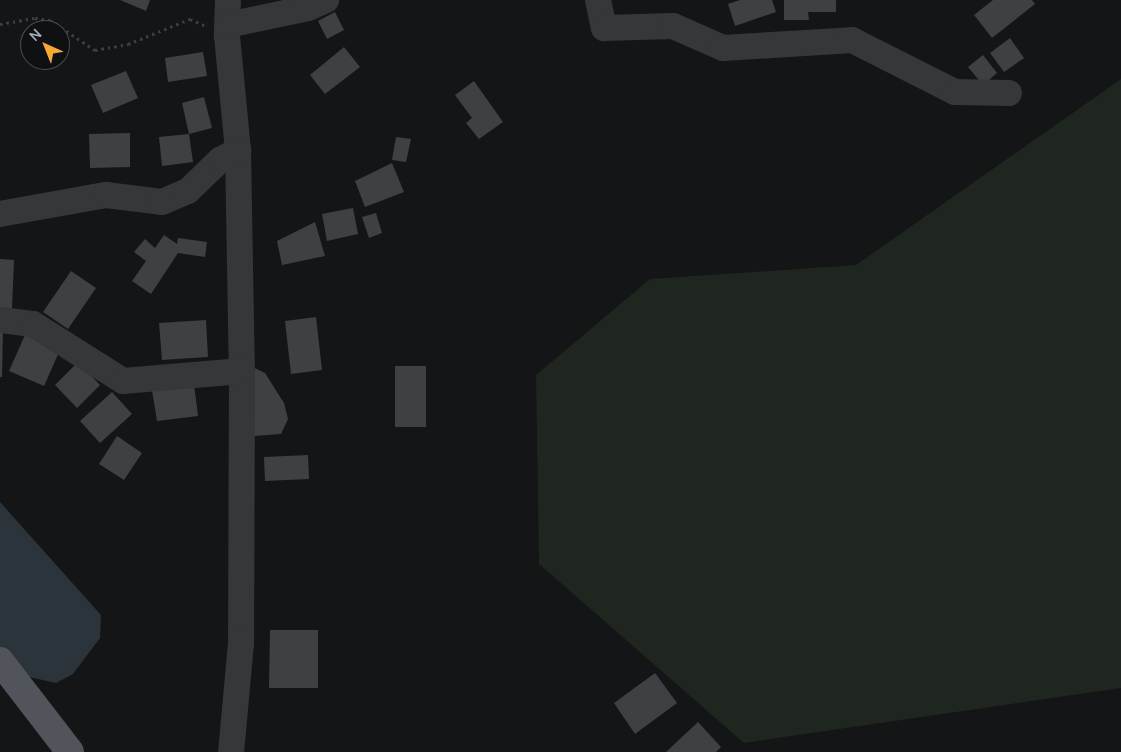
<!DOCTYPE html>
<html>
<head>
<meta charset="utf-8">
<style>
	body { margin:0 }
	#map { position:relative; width:1121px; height:752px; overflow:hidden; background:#141516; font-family:Manrope,sans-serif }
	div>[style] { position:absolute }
	.green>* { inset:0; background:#1e261f }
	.water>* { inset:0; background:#2a343a }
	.building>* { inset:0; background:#3e4043 }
	.path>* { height:3px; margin-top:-1.5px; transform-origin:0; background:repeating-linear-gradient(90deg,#3b3e42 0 2.5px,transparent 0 6.5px) }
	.minor>* { height:26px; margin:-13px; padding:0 13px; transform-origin:13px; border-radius:13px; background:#35373b }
	.major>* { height:28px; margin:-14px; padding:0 14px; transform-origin:14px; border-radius:14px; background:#51545b }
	span { translate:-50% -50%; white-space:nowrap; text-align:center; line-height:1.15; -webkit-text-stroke:4px #0f1011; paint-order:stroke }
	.north { position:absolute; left:20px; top:20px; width:50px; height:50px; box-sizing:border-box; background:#0f1011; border:1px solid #4b4e53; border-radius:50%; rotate:316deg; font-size:14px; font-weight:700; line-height:20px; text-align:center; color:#a6acb7 }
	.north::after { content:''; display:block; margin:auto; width:18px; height:22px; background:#f5aa2e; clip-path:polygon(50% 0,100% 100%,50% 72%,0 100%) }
</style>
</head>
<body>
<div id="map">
	<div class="green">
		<i style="clip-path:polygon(1121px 79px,1121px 688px,744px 743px,539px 564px,536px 375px,650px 279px,856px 265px)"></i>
	</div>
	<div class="water">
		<i style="clip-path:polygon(0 502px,101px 615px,100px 638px,73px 674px,56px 683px,16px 674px,0 656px)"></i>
	</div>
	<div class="building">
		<i style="clip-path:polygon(120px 0,150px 0,146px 11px)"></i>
		<i style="clip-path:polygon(740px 0,772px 0,776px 12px,735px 26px,728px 4px)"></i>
		<i style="clip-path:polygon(784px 0,836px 0,836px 12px,808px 12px,809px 20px,784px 20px)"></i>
		<i style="clip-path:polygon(993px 0,1032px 0,1035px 4px,992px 38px,974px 15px)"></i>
		<i style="clip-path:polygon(335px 12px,344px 30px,327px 39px,318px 21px)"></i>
		<i style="clip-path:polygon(1010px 38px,1024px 58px,1004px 72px,990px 53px)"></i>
		<i style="clip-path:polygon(344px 47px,360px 67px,325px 94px,310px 75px)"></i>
		<i style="clip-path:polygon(203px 52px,207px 76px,168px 82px,165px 58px)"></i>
		<i style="clip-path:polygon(983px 55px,997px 73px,983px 85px,968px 67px)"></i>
		<i style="clip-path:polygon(126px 71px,138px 98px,103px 113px,91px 85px)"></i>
		<i style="clip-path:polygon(474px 81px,503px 122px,479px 139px,466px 123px,472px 118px,455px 95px)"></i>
		<i style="clip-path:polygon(204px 97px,212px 128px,189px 134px,193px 162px,162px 166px,159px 137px,189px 134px,182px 103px)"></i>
		<i style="clip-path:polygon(130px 133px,130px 167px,90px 168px,89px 134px)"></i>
		<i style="clip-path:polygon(396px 137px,411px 139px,406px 162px,392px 160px)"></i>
		<i style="clip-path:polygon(392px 163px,404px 192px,365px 207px,355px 181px)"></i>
		<i style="clip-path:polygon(353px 208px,358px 234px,327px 241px,322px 214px)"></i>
		<i style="clip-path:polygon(376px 213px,382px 233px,369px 238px,362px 217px)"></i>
		<i style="clip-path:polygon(315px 222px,325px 256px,282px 265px,277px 241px)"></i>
		<i style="clip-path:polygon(164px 235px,177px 244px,178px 238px,207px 242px,205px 257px,178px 253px,151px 294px,132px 281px,146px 261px,134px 252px,145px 239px,155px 248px)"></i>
		<i style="clip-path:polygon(0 259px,14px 260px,12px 308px,0 308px)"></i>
		<i style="clip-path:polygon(71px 271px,96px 288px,68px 329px,43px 312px)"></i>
		<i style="clip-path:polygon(316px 317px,322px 370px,291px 374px,285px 321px)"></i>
		<i style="clip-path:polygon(206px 320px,208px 357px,162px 360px,159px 323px)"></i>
		<i style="clip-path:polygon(0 328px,3px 328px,2px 377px,0 377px)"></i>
		<i style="clip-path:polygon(25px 335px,60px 350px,44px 386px,9px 371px)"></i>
		<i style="clip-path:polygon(78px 362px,100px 385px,77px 408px,55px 385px)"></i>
		<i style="clip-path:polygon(248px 365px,265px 373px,284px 403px,288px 419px,281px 434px,253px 436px)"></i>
		<i style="clip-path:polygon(395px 366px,426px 366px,426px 427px,395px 427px)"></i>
		<i style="clip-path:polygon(194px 384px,198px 416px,157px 421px,152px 390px)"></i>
		<i style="clip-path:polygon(112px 392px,132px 414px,100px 443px,80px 421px)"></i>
		<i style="clip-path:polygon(117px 436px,142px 453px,124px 480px,99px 464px)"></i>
		<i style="clip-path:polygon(308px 455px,309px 479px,265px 481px,264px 457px)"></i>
		<i style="clip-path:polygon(270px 630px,318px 630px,318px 688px,269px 688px)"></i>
		<i style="clip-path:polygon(655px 673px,677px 703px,635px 734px,614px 703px)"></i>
		<i style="clip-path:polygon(698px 722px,721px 747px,716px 752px,666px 752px)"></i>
	</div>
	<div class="path">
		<i style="left:0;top:24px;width:36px;rotate:-10deg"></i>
		<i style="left:35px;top:18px;width:15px;rotate:8deg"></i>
		<i style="left:50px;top:20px;width:54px;rotate:33.7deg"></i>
		<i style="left:95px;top:50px;width:34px;rotate:-10deg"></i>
		<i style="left:128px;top:44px;width:67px;rotate:-22deg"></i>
		<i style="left:190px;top:19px;width:17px;rotate:24deg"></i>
	</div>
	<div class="minor">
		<i style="left:228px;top:0;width:36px;rotate:92deg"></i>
		<i style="left:227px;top:36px;width:115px;rotate:84.5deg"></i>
		<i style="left:238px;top:150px;width:221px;rotate:89deg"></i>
		<i style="left:242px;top:371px;width:272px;rotate:90.2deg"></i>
		<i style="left:241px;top:643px;width:109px;rotate:95.2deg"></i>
		<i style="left:598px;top:0;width:29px;rotate:78deg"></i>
		<i style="left:604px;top:28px;width:69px;rotate:-1.7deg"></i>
		<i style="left:673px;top:26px;width:55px;rotate:23.7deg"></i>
		<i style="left:723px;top:48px;width:129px;rotate:-3.5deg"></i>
		<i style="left:852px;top:40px;width:115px;rotate:26.8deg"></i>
		<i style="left:955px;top:92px;width:54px;rotate:1.1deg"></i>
		<i style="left:228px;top:25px;width:82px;rotate:-12deg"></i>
		<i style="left:308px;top:8px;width:20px;rotate:-24deg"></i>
		<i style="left:0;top:214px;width:108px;rotate:-10.2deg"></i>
		<i style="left:106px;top:195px;width:56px;rotate:7.1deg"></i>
		<i style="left:162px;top:202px;width:28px;rotate:-23deg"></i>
		<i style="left:188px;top:191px;width:45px;rotate:-44.1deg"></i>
		<i style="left:220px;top:160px;width:21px;rotate:-29deg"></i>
		<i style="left:0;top:320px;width:33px;rotate:7deg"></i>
		<i style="left:33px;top:324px;width:107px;rotate:32.3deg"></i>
		<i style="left:123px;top:381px;width:119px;rotate:-4.8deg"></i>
	</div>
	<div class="major">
		<i style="left:0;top:661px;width:115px;rotate:52.4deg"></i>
	</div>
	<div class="north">N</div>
</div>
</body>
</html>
